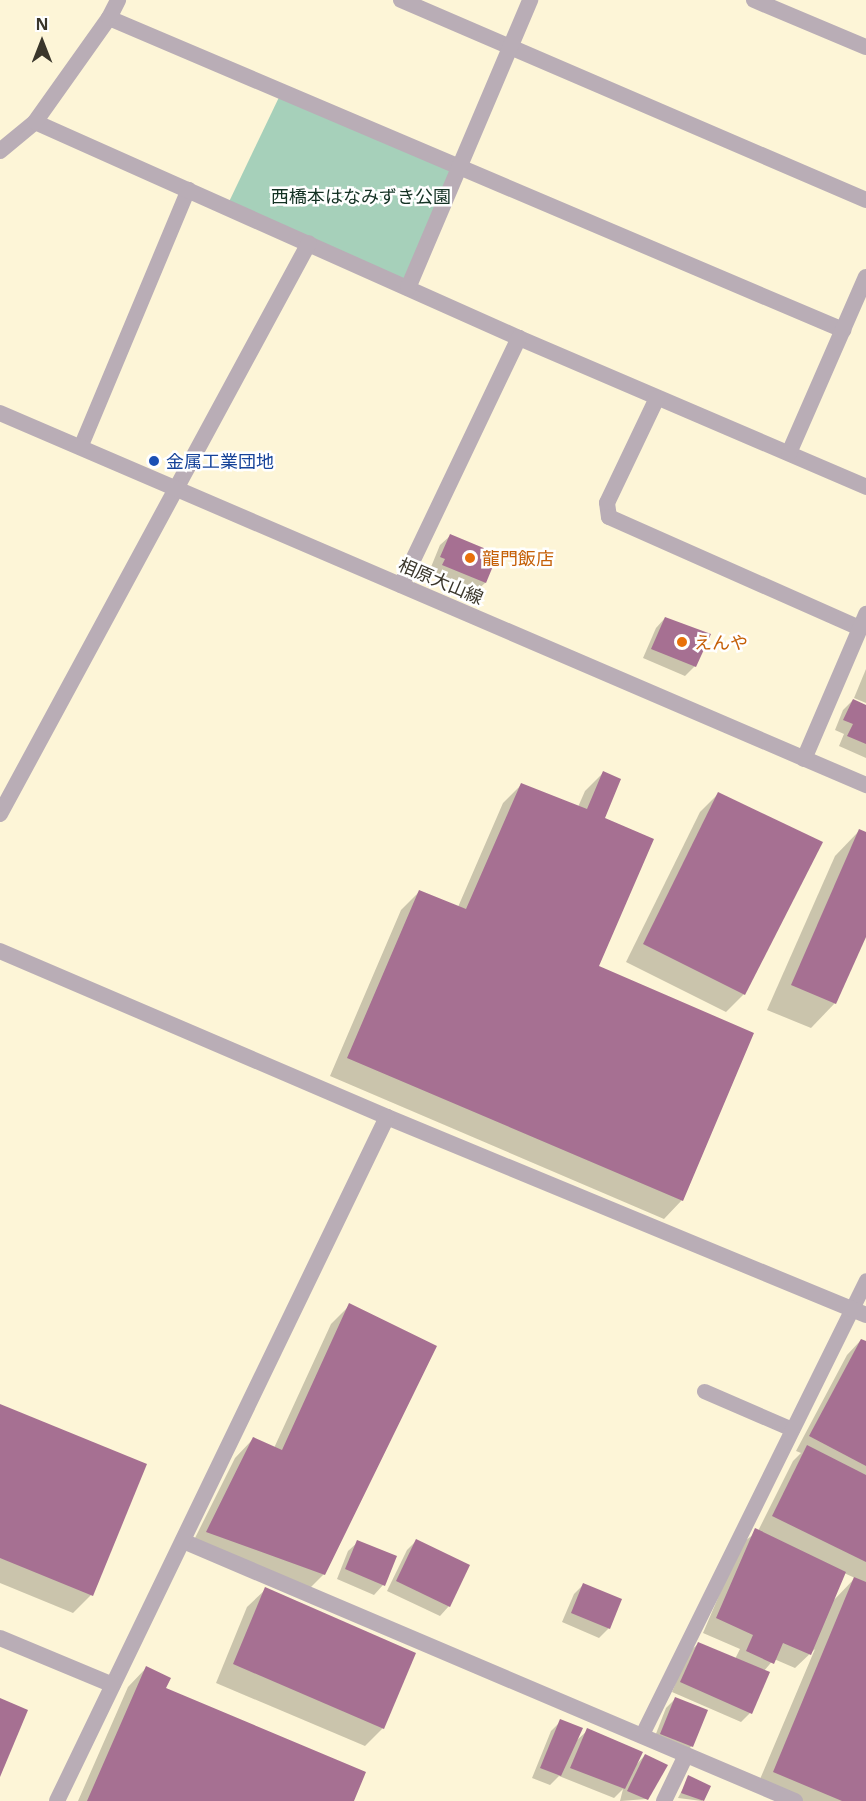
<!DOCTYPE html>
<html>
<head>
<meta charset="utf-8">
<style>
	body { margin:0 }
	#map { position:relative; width:866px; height:1801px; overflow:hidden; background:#fdf5d7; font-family:"Open Sans","Noto Sans JP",sans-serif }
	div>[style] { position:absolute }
	.green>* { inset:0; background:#a6d0ba }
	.shadow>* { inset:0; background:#0003 }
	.building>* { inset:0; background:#a67092 }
	.service>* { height:15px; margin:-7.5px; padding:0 7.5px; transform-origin:7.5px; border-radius:7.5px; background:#b9adb6 }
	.minor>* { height:16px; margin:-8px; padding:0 8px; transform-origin:8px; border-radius:8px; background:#b9adb6 }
	.tertiary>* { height:16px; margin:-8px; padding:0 8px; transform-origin:8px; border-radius:8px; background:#b9adb6 }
	.dots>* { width:16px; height:16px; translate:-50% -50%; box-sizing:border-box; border:3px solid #fff; border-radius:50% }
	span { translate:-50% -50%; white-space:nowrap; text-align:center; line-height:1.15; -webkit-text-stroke:5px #fff; paint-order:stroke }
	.park-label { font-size:18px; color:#133123 }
	.transit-label { font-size:18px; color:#164399 }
	.left { translate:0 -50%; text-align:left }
	.food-label { font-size:18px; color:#c56008 }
	.street-label { font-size:18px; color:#3a362b }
	.north { position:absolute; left:12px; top:12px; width:60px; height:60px; -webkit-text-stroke:4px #fff; paint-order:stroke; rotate:0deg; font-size:16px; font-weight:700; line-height:24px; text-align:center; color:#3a362b }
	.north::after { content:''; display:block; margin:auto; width:21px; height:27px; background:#3a362b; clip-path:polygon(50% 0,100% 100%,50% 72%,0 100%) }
</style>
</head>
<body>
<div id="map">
	<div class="green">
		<i style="clip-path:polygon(282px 91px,458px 167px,408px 288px,227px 206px)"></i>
	</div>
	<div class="shadow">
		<i style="clip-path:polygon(450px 536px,496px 555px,485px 583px,475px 592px,434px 574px,436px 569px,431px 567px,440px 545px)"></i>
		<i style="clip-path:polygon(665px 618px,695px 666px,685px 676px,643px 658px,656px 628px)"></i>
		<i style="clip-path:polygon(866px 669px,866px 703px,854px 698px)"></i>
		<i style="clip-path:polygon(853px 700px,866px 706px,866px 758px,839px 746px,844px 734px,835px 730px,843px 710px)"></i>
		<i style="clip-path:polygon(603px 773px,597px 966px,682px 1200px,664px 1219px,330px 1076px,401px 910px,419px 892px,458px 907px,503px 803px,521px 785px,578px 807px,585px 791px)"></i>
		<i style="clip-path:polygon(718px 794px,744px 994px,726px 1012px,626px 962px,700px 812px)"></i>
		<i style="clip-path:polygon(859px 831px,866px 834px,866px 934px,835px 1003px,811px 1028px,767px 1010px,835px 856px)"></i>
		<i style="clip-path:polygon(350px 1305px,324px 1574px,306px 1592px,189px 1550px,235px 1458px,253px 1439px,274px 1448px,331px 1324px)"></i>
		<i style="clip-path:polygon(evenodd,861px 1340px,866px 1343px,866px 1801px,780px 1801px,755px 1791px,815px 1649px,795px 1668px,774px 1659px,764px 1671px,750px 1713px,741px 1722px,672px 1692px,688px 1653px,698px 1644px,735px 1659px,740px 1649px,703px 1633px,741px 1544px,758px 1531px,793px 1461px,801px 1453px,796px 1451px,847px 1355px,861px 1340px,844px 1573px,855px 1578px,832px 1602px,844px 1573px)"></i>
		<i style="clip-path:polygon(0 1405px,91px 1595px,73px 1613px,0 1583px)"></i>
		<i style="clip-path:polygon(416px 1541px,449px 1606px,440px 1616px,387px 1591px,407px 1550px)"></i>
		<i style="clip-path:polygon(358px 1542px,383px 1585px,374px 1595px,337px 1579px,348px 1551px)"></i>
		<i style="clip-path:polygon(583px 1585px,609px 1628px,599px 1638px,562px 1622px,574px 1594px)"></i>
		<i style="clip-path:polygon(266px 1589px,383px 1728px,365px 1746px,216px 1683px,247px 1607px)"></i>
		<i style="clip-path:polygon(146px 1668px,164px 1689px,352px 1801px,78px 1801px,128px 1687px)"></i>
		<i style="clip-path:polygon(675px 1699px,692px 1746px,682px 1755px,652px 1744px,666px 1708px)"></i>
		<i style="clip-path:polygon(561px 1721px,576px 1741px,588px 1730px,636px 1765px,645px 1755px,647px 1799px,620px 1801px,623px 1789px,614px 1798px,559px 1776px,550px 1785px,532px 1778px,551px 1731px)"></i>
		<i style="clip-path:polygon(689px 1777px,709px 1787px,702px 1801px,678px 1798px)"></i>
	</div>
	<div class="building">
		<i style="clip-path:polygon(450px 534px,498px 554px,486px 583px,442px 565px,445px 559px,440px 557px)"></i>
		<i style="clip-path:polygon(665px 617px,711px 634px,696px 667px,651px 649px)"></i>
		<i style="clip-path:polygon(853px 699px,866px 705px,866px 744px,847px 736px,853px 724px,843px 720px)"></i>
		<i style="clip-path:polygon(603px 771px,621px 779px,605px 818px,654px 839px,599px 966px,754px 1033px,683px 1201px,347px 1058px,419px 890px,466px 909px,521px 783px,587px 809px)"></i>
		<i style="clip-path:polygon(718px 792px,823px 842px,745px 995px,643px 944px)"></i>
		<i style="clip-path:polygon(859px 829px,866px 832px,866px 937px,836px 1004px,791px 985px)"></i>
		<i style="clip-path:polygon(349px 1303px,437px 1346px,325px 1575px,206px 1532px,253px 1437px,282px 1450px)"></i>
		<i style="clip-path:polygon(861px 1339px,866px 1341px,866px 1466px,809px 1436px)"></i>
		<i style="clip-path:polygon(0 1404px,147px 1464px,93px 1596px,0 1558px)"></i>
		<i style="clip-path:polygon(807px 1445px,866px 1475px,866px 1562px,772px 1516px)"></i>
		<i style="clip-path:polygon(755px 1528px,846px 1572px,811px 1655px,783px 1643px,774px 1664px,746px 1651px,753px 1635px,716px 1618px)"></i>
		<i style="clip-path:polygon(416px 1539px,470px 1565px,450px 1607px,396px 1581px)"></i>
		<i style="clip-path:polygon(357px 1540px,397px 1556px,385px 1586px,345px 1569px)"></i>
		<i style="clip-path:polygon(854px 1577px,866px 1582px,866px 1801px,842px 1801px,773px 1772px)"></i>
		<i style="clip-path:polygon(583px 1583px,622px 1599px,610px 1629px,571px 1613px)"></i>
		<i style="clip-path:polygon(265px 1587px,416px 1653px,384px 1729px,233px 1664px)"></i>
		<i style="clip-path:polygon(698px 1642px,770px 1672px,752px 1714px,680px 1682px)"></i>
		<i style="clip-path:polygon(146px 1666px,171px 1678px,166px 1688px,366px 1772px,354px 1801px,87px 1801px)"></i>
		<i style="clip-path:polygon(675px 1697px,708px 1710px,693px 1747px,660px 1734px)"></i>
		<i style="clip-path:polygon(0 1698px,28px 1710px,0 1777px)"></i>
		<i style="clip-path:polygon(560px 1719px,583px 1728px,561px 1776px,540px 1768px)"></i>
		<i style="clip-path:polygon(587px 1728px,643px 1752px,625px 1789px,570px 1768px)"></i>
		<i style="clip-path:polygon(645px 1754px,668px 1765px,648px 1800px,627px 1791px)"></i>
		<i style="clip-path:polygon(688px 1775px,711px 1786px,704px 1801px,681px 1793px)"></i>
	</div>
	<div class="service">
		<i style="left:80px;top:447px;width:280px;rotate:-67.3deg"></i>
		<i style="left:704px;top:1391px;width:96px;rotate:23.4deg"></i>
		<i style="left:642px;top:1734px;width:506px;rotate:-63.74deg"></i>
	</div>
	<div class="minor">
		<i style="left:401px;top:0;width:506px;rotate:23.27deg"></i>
		<i style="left:754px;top:0;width:121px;rotate:22.8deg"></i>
		<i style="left:109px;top:18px;width:798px;rotate:23.03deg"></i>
		<i style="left:35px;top:122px;width:530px;rotate:24.05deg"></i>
		<i style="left:519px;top:338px;width:378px;rotate:23.2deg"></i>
		<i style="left:0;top:151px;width:45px;rotate:-39.6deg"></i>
		<i style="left:35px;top:122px;width:128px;rotate:-54.6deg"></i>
		<i style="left:109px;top:18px;width:20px;rotate:-63deg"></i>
		<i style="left:408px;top:288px;width:313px;rotate:-67deg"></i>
		<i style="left:657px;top:398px;width:116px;rotate:115.5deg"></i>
		<i style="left:607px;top:503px;width:14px;rotate:82deg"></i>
		<i style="left:609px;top:517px;width:274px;rotate:23.9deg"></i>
		<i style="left:789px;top:453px;width:192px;rotate:-66.4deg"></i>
		<i style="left:401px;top:585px;width:274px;rotate:-64.5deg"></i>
		<i style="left:804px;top:759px;width:158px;rotate:-66.8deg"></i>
		<i style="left:0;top:814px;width:649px;rotate:-61.58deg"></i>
		<i style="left:387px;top:1117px;width:518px;rotate:22.46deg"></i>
		<i style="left:183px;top:1541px;width:665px;rotate:23.02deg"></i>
		<i style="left:664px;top:1801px;width:51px;rotate:-64.4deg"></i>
	</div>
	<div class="tertiary">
		<i style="left:0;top:413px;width:943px;rotate:23.25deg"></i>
		<i style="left:0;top:951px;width:421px;rotate:23.2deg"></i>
		<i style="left:387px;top:1117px;width:759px;rotate:115.76deg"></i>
		<i style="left:0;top:1638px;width:122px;rotate:22.6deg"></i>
	</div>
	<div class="dots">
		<i style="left:154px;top:461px;background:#1a4fb4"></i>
		<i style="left:470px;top:558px;background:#e8710a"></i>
		<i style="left:682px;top:642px;background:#e8710a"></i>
	</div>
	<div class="park-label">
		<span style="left:361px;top:196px">西橋本はなみずき公園</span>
	</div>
	<div class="transit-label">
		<span class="left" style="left:166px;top:461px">金属工業団地</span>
	</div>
	<div class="food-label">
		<span class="left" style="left:482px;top:558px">龍門飯店</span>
		<span class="left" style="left:694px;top:642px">えんや</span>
	</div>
	<div class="street-label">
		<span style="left:441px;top:581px;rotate:23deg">相原大山線</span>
	</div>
	<div class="north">N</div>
</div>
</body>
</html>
